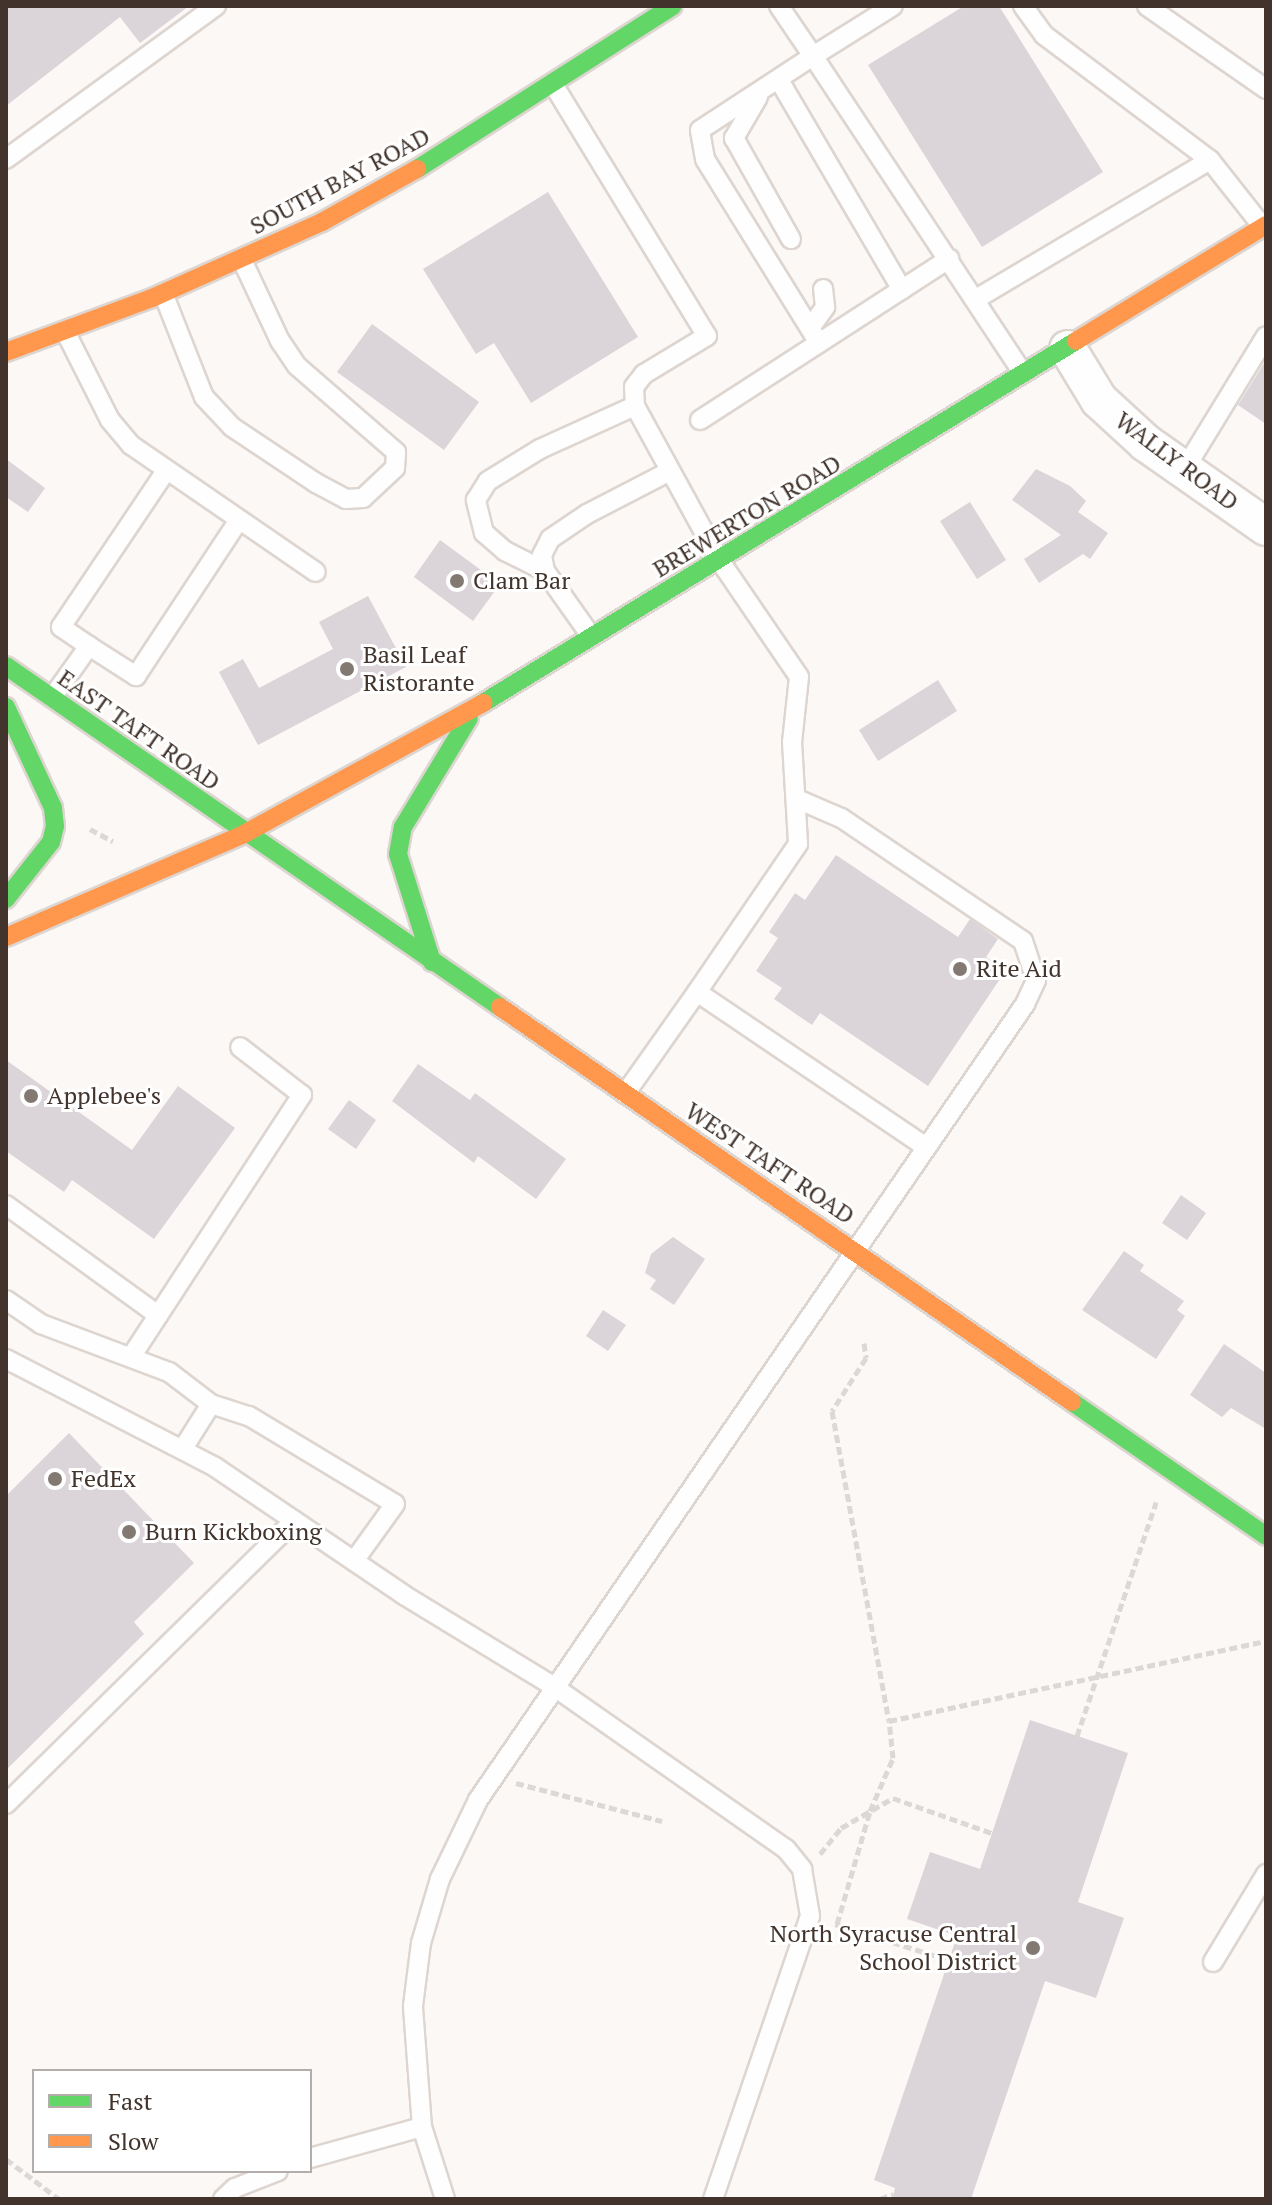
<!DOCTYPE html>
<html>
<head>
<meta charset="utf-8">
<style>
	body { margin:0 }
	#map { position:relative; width:1272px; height:2205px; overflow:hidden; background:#fcf8f6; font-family:"PT Serif",serif }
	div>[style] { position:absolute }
	.building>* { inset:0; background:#dbd4d9 }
	.path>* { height:5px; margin-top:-2.5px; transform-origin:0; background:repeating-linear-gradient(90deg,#dbd8d7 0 8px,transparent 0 12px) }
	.roads { filter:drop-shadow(2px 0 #ddd5d0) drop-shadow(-2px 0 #ddd5d0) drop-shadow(0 2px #ddd5d0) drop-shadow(0 -2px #ddd5d0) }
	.lane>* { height:18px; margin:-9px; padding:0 9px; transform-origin:9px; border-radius:9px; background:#fffefe }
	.street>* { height:36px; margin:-18px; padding:0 18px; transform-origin:18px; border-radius:18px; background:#fffefe }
	.fast>* { height:18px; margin:-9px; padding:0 9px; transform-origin:9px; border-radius:9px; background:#63d668 }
	.slow>* { height:18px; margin:-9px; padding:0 9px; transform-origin:9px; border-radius:9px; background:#ff974d }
	.dots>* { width:22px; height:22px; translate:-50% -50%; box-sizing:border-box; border:4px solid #fff; border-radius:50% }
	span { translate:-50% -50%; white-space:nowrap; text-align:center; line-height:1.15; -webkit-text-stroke:6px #fff; paint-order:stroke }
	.street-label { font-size:24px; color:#42342c }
	.poi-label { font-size:24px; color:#42342c }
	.left { translate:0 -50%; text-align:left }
	.right { translate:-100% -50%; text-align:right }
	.frame { position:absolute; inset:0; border:8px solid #42342c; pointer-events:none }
	.legend { position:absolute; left:32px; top:2069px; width:280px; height:104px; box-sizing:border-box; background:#fff; border:2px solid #b3aeab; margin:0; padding:10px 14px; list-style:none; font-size:24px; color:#42342c }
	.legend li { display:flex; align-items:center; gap:16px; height:40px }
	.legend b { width:40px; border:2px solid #b3aeab }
</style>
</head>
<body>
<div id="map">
	<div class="building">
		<i style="clip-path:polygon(6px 6px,189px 6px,140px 43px,120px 17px,6px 106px)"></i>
		<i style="clip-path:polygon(964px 6px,999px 6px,1103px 172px,982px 247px,868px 65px)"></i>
		<i style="clip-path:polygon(548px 192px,638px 337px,531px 403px,494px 343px,476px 354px,423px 269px)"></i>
		<i style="clip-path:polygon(372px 324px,479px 402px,444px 450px,337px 372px)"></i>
		<i style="clip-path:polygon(1266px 360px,1266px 424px,1238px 405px)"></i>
		<i style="clip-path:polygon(6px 459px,45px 488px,28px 512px,6px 497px)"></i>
		<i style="clip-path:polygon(1036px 469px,1070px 486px,1086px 501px,1078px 512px,1108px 533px,1090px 559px,1083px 554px,1039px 583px,1024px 559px,1061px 535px,1012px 500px)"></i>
		<i style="clip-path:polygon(970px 502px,1006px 560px,977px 579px,940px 521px)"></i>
		<i style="clip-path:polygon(440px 540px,500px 584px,473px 621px,414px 577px)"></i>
		<i style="clip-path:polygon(368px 596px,406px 667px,258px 745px,219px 672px,243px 659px,259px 688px,333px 649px,319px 622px)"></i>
		<i style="clip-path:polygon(938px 680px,957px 711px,878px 761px,859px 730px)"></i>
		<i style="clip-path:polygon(836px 855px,958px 937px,970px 919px,998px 939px,986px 957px,1006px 970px,928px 1086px,820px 1013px,812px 1025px,774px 999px,782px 988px,756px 971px,778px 938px,769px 932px,795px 893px,805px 900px)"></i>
		<i style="clip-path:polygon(6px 1060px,132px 1150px,178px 1086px,235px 1128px,154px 1239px,72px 1180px,64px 1192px,6px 1151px)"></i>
		<i style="clip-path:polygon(418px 1064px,470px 1100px,475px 1093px,566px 1159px,536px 1199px,478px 1156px,474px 1163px,392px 1101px)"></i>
		<i style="clip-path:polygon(349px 1100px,376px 1120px,356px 1149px,328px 1129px)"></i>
		<i style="clip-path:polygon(1181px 1195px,1206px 1213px,1187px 1240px,1162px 1223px)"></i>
		<i style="clip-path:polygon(673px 1237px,705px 1259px,674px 1305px,650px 1289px,656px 1280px,645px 1273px,651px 1254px)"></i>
		<i style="clip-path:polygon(1124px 1251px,1144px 1265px,1140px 1271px,1184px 1301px,1177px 1310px,1185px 1316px,1156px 1359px,1082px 1310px)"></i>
		<i style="clip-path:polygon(603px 1310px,626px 1325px,608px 1351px,586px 1336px)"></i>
		<i style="clip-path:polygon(1224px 1344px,1266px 1373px,1266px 1429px,1231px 1408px,1222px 1417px,1190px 1395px)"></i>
		<i style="clip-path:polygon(69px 1433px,194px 1563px,134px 1622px,144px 1634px,6px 1770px,6px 1496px)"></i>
		<i style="clip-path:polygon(1030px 1720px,1128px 1753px,1078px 1902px,1124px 1918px,1096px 1998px,1045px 1981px,971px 2199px,892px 2199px,895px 2188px,874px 2180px,957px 1936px,907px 1919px,930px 1852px,980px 1869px)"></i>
	</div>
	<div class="path">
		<i style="left:90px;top:829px;width:26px;rotate:28deg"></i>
		<i style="left:864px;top:1343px;width:15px;rotate:82deg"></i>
		<i style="left:866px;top:1358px;width:63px;rotate:122.7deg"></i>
		<i style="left:832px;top:1411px;width:315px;rotate:79.6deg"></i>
		<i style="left:889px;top:1721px;width:385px;rotate:-12deg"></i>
		<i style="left:1077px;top:1736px;width:247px;rotate:-71.3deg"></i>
		<i style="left:516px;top:1783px;width:151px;rotate:14.6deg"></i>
		<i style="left:820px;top:1854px;width:33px;rotate:-51deg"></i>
		<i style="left:841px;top:1828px;width:60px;rotate:-30deg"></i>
		<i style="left:893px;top:1798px;width:105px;rotate:19.5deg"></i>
		<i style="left:835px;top:1924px;width:120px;rotate:17.5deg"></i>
		<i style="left:837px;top:1924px;width:118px;rotate:-73.7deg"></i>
		<i style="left:870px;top:1811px;width:58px;rotate:-66.5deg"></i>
		<i style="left:893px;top:1758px;width:37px;rotate:-96deg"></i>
		<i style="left:6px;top:2159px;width:66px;rotate:37deg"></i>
		<i style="left:880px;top:2199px;width:14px;rotate:-21deg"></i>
	</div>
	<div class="roads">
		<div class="lane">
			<i style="left:779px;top:6px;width:60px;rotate:55.8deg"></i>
			<i style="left:813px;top:56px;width:94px;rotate:-32deg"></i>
			<i style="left:1023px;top:6px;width:36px;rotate:54deg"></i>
			<i style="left:1044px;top:35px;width:208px;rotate:37deg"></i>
			<i style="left:1210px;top:160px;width:85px;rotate:51.7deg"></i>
			<i style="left:1147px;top:6px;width:145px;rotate:34.9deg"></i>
			<i style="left:779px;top:80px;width:243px;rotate:59.6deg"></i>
			<i style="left:553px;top:84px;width:295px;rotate:58.6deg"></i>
			<i style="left:707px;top:336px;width:74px;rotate:148.9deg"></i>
			<i style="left:644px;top:374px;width:16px;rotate:128deg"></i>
			<i style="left:634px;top:387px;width:19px;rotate:87deg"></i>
			<i style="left:635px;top:406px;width:177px;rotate:61.3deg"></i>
			<i style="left:720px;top:561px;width:140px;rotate:55.7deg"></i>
			<i style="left:799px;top:677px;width:65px;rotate:96.1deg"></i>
			<i style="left:792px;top:742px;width:102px;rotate:86.6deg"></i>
			<i style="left:798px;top:844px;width:179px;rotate:124.3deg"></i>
			<i style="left:697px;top:992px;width:277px;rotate:34.1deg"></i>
			<i style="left:758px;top:97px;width:48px;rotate:120.3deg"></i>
			<i style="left:734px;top:138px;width:116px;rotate:60.6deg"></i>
			<i style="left:6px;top:159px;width:260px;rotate:-36.1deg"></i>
			<i style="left:163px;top:293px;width:112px;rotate:68.5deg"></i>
			<i style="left:204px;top:397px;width:41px;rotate:47deg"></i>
			<i style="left:232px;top:427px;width:101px;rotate:33.7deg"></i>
			<i style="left:316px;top:483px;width:34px;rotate:28deg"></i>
			<i style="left:346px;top:499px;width:17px;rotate:-3deg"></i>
			<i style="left:363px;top:498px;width:44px;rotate:-43.2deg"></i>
			<i style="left:395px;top:468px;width:16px;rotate:-86deg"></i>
			<i style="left:396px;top:452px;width:131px;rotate:-139deg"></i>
			<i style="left:297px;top:366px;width:30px;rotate:-124deg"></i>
			<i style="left:280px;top:341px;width:89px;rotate:-115.1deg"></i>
			<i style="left:976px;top:299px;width:272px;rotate:-30.7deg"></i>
			<i style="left:810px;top:328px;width:26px;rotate:-54deg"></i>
			<i style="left:825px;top:307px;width:18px;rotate:-96deg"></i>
			<i style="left:65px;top:331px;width:100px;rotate:63.2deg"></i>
			<i style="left:110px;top:420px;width:33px;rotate:50deg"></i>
			<i style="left:131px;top:445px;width:224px;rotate:34.5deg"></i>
			<i style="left:819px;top:343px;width:216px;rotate:-121.8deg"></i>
			<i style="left:705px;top:159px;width:29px;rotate:-100deg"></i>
			<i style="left:700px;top:130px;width:135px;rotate:-33.2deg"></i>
			<i style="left:813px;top:56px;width:380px;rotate:56.5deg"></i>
			<i style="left:700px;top:420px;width:297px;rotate:-32.9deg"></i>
			<i style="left:1184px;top:470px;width:157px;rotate:-58.5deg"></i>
			<i style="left:545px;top:571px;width:45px;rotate:-153.4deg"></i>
			<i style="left:505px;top:551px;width:28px;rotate:-139deg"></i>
			<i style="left:484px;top:533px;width:34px;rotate:-104deg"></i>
			<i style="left:476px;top:500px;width:22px;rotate:-58deg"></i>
			<i style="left:488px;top:481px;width:61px;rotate:-31.6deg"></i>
			<i style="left:540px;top:449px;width:104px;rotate:-24.4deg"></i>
			<i style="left:591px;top:636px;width:80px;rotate:-125.3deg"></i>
			<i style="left:545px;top:571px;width:16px;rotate:-101deg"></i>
			<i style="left:542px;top:555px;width:18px;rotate:-63deg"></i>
			<i style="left:550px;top:539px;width:45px;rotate:-34deg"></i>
			<i style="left:587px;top:514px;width:93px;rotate:-27.4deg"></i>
			<i style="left:89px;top:646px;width:56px;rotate:32.6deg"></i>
			<i style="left:136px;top:676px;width:187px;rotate:-56.6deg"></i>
			<i style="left:52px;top:698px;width:64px;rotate:-54.6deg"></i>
			<i style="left:89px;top:646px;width:34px;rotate:-146deg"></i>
			<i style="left:61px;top:627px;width:188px;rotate:-56.1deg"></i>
			<i style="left:625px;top:1094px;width:125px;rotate:-54.8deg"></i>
			<i style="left:6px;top:1205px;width:188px;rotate:35.9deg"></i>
			<i style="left:6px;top:1300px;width:42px;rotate:34.4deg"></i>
			<i style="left:41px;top:1324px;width:137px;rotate:20.6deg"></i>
			<i style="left:169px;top:1372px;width:53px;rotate:37.3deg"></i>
			<i style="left:211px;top:1404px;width:54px;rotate:122.2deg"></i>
			<i style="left:131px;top:1357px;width:313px;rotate:-56.9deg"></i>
			<i style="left:302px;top:1095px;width:78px;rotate:-142.3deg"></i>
			<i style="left:6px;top:1359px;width:235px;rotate:27.3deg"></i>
			<i style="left:215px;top:1467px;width:228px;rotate:34.1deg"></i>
			<i style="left:404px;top:1595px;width:175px;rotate:31.4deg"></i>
			<i style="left:553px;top:1686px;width:284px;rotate:35deg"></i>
			<i style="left:786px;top:1849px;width:26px;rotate:51deg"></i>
			<i style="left:802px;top:1869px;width:48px;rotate:80.3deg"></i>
			<i style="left:810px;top:1916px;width:299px;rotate:108.9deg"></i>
			<i style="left:211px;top:1404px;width:40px;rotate:18deg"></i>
			<i style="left:249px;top:1416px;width:170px;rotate:31.1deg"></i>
			<i style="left:395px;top:1504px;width:70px;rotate:125.7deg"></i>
			<i style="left:6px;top:1804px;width:404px;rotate:-44.5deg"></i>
			<i style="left:1213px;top:1962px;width:103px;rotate:-58.9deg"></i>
			<i style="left:310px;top:2158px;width:116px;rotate:-15.5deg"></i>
			<i style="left:223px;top:2199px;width:16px;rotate:-43deg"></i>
			<i style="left:235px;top:2188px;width:46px;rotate:-21.6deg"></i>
			<i style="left:445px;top:2199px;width:76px;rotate:-107.7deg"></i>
			<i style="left:422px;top:2127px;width:121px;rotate:-94.3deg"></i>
			<i style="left:413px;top:2006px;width:64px;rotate:-82.8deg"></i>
			<i style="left:421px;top:1943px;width:67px;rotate:-73.5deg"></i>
			<i style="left:440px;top:1879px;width:88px;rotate:-64.3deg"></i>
			<i style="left:478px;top:1800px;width:966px;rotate:-55.5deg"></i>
			<i style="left:1025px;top:1004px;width:26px;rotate:-65deg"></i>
			<i style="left:1036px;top:980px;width:41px;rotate:-108.4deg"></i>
			<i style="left:1023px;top:941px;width:220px;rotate:-145.9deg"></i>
			<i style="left:841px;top:818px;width:48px;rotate:-156.6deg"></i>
		</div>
		<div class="street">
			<i style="left:1068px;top:349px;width:60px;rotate:58.7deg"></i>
			<i style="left:1099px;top:400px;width:64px;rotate:42.5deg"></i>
			<i style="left:1146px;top:443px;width:146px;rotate:35deg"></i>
		</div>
		<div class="fast">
			<i style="left:417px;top:169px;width:303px;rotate:-32.5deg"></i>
			<i style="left:6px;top:666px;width:600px;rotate:34.62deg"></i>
			<i style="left:483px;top:703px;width:695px;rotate:-31.4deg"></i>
			<i style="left:6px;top:707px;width:111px;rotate:65deg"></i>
			<i style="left:53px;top:808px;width:18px;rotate:84deg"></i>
			<i style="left:55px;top:826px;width:16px;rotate:104deg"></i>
			<i style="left:51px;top:842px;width:73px;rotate:128.3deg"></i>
			<i style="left:432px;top:962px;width:113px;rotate:-107.5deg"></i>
			<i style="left:398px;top:854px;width:27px;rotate:-80deg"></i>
			<i style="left:403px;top:827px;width:127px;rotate:-58.8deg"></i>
			<i style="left:1072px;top:1402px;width:236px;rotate:34.6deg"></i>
		</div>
		<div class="slow">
			<i style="left:1076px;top:341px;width:223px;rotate:-31.4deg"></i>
			<i style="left:6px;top:352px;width:156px;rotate:-20.3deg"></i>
			<i style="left:152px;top:298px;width:186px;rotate:-24.1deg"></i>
			<i style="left:322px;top:222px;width:109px;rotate:-29.2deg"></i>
			<i style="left:6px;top:937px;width:259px;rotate:-23.4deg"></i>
			<i style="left:244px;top:834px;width:273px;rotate:-28.7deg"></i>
			<i style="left:500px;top:1007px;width:695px;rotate:34.63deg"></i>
		</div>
	</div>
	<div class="dots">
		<i style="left:457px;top:581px;background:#837973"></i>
		<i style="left:347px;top:669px;background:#837973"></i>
		<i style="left:960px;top:969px;background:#837973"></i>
		<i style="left:31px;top:1096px;background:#837973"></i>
		<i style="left:55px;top:1479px;background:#837973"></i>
		<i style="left:129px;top:1532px;background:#837973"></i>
		<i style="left:1033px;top:1948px;background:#837973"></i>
	</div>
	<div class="street-label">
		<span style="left:340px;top:181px;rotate:-28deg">SOUTH BAY ROAD</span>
		<span style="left:1177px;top:461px;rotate:37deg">WALLY ROAD</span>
		<span style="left:747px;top:516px;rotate:-31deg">BREWERTON ROAD</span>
		<span style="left:139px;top:730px;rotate:35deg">EAST TAFT ROAD</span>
		<span style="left:770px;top:1163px;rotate:34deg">WEST TAFT ROAD</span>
	</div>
	<div class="poi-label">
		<span class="left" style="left:473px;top:581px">Clam Bar</span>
		<span class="left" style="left:363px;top:669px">Basil Leaf<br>Ristorante</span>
		<span class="left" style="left:976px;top:969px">Rite Aid</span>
		<span class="left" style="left:47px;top:1096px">Applebee's</span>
		<span class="left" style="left:71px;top:1479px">FedEx</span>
		<span class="left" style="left:145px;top:1532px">Burn Kickboxing</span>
		<span class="right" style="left:1017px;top:1948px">North Syracuse Central<br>School District</span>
	</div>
	<div class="frame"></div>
	<ul class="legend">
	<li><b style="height:10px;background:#63d668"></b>Fast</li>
	<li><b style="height:10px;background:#ff974d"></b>Slow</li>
	</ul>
</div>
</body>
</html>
